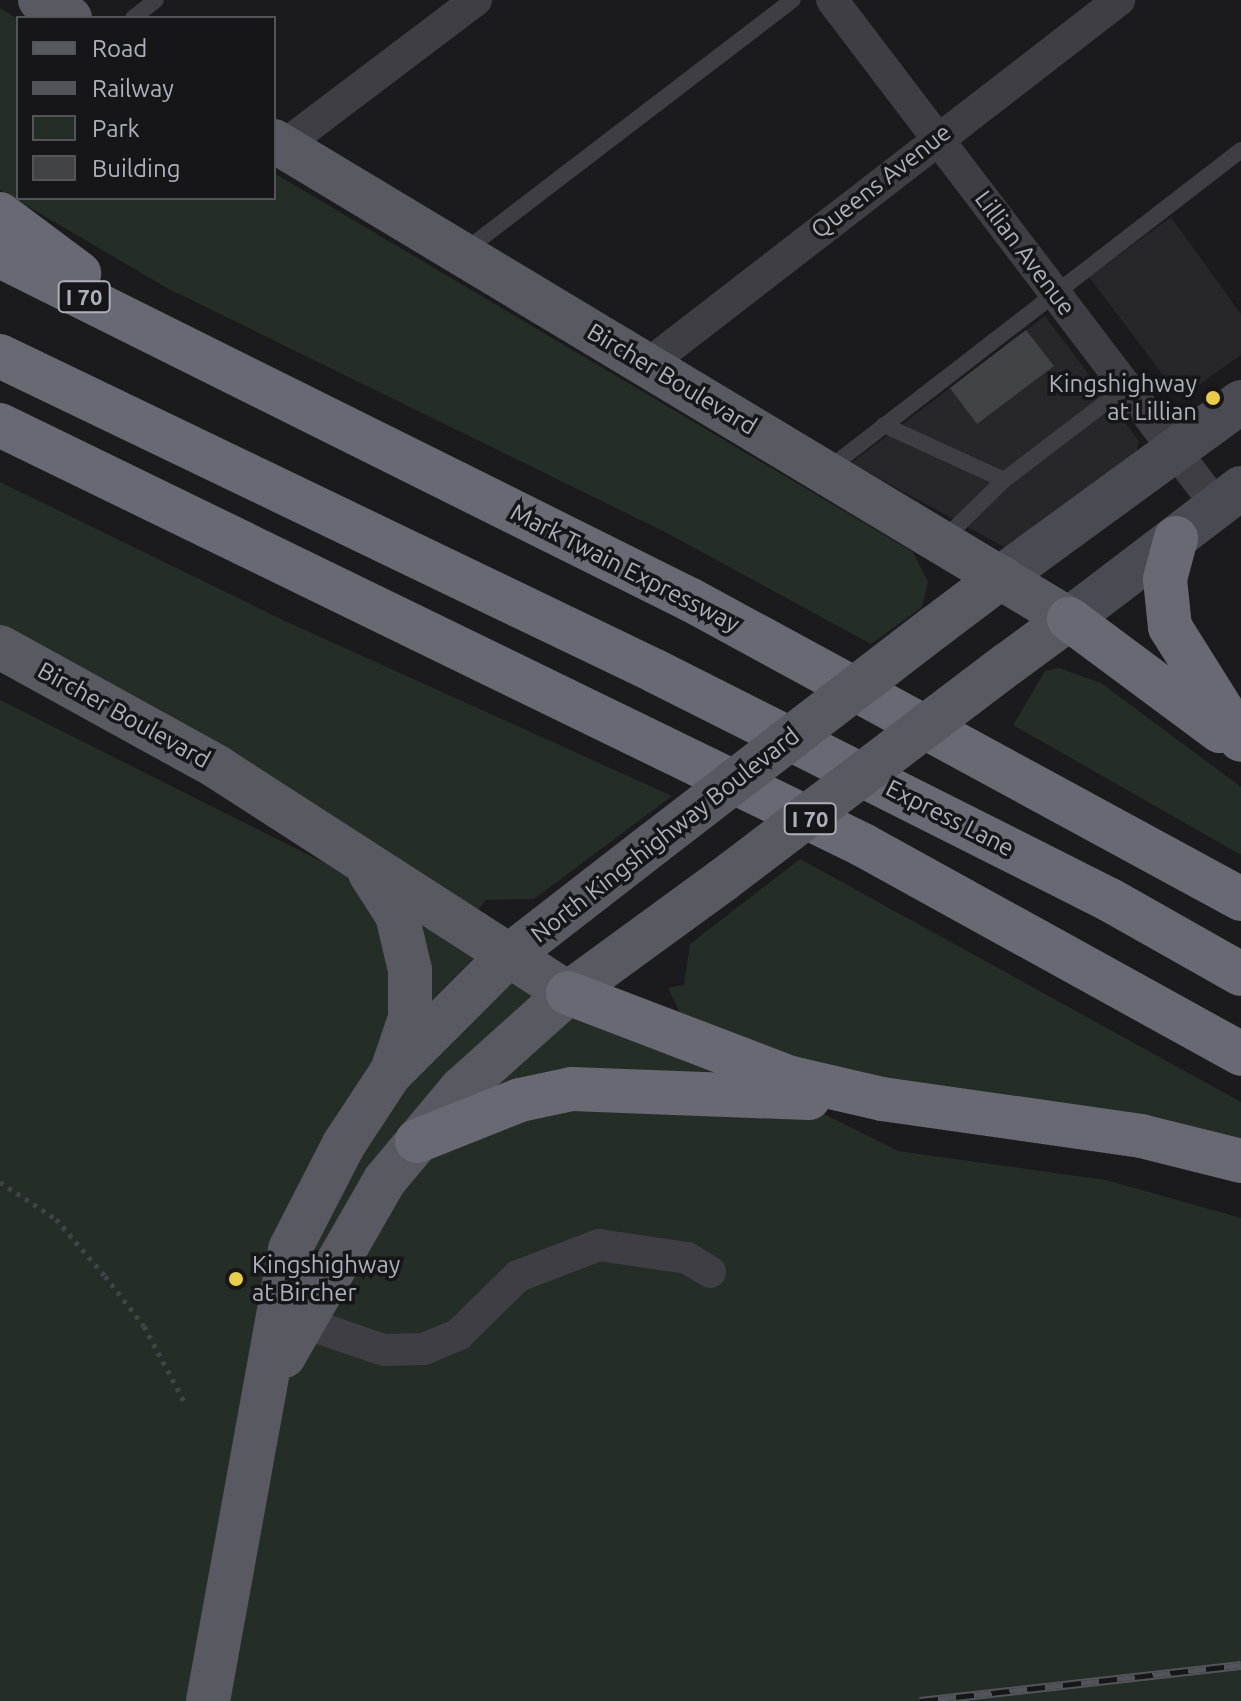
<!DOCTYPE html>
<html>
<head>
<meta charset="utf-8">
<style>
	body { margin:0 }
	#map { position:relative; width:1241px; height:1701px; overflow:hidden; background:#1b1b1d; font-family:Ubuntu,sans-serif }
	div>[style] { position:absolute }
	.built>* { inset:0; background:#27272a }
	.green>* { inset:0; background:#252d27 }
	.building>* { inset:0; background:#424347 }
	.path>* { height:5px; margin-top:-2.5px; transform-origin:0; background:repeating-linear-gradient(90deg,#424349 0 4px,transparent 0 10px) }
	.service>* { height:16px; margin:-8px; padding:0 8px; transform-origin:8px; border-radius:8px; background:#3e3e44 }
	.minor>* { height:32px; margin:-16px; padding:0 16px; transform-origin:16px; border-radius:16px; background:#3e3e44 }
	.secondary>* { height:44px; margin:-22px; padding:0 22px; transform-origin:22px; border-radius:22px; background:#4a4b52 }
	.primary>* { height:44px; margin:-22px; padding:0 22px; transform-origin:22px; border-radius:22px; background:#585961 }
	.motorway>* { height:44px; margin:-22px; padding:0 22px; transform-origin:22px; border-radius:22px; background:#686973 }
	.rail>* { height:9px; margin-top:-4.5px; transform-origin:0; background:repeating-linear-gradient(90deg,#161618 0 18px,#53545b 0 36px); box-sizing:border-box; border-block:2px solid #53545b }
	.primary-bridge>* { height:44px; margin:-22px; padding:0 22px; transform-origin:22px; border-radius:22px; background:#585961 }
	.dots>* { width:22px; height:22px; translate:-50% -50%; box-sizing:border-box; border:4px solid #161618; border-radius:50% }
	span { translate:-50% -50%; white-space:nowrap; text-align:center; line-height:1.15; -webkit-text-stroke:7px #161618; paint-order:stroke }
	.shield-label span { padding:2px 6px; background:#161618; border:2px solid; border-radius:6px; -webkit-text-stroke-width:0 }
	.shield-label { font-size:22px; color:#aeb0bc; font-weight:700 }
	.street-label { font-size:24px; color:#aeb0bc }
	.poi-label { font-size:24px; color:#aeb0bc }
	.right { translate:-100% -50%; text-align:right }
	.left { translate:0 -50%; text-align:left }
	.legend { position:absolute; left:16px; top:16px; width:260px; height:184px; box-sizing:border-box; background:#161618; border:2px solid #53545a; margin:0; padding:10px 14px; list-style:none; font-size:24px; color:#aeb0bc }
	.legend li { display:flex; align-items:center; gap:16px; height:40px }
	.legend b { width:40px; border:2px solid #53545a }
</style>
</head>
<body>
<div id="map">
	<div class="built">
		<i style="clip-path:polygon(1171px 217px,1241px 314px,1241px 355px,1193px 389px,1173px 388px,1089px 277px)"></i>
		<i style="clip-path:polygon(1045px 316px,1139px 441px,1135px 457px,1006px 548px,851px 463px)"></i>
	</div>
	<div class="green">
		<i style="clip-path:polygon(0 8px,18px 19px,18px 198px,274px 198px,274px 173px,913px 552px,928px 582px,922px 607px,871px 644px,665px 532px,167px 288px,0 190px)"></i>
		<i style="clip-path:polygon(0 482px,285px 621px,672px 796px,534px 899px,485px 900px,476px 914px,0 632px)"></i>
		<i style="clip-path:polygon(1059px 668px,1101px 683px,1241px 787px,1241px 855px,1013px 725px,1045px 671px)"></i>
		<i style="clip-path:polygon(0 700px,898px 1151px,1106px 1180px,1241px 1218px,1241px 1701px,0 1701px)"></i>
		<i style="clip-path:polygon(800px 859px,1241px 1102px,1241px 1145px,823px 1069px,682px 1017px,668px 988px,684px 985px,690px 944px)"></i>
	</div>
	<div class="building">
		<i style="clip-path:polygon(1026px 330px,1054px 366px,977px 424px,950px 388px)"></i>
	</div>
	<div class="path">
		<i style="left:0;top:1182px;width:67px;rotate:33.5deg"></i>
		<i style="left:56px;top:1219px;width:75px;rotate:49.3deg"></i>
		<i style="left:105px;top:1276px;width:63px;rotate:52deg"></i>
		<i style="left:144px;top:1326px;width:87px;rotate:62deg"></i>
	</div>
	<div class="service">
		<i style="left:133px;top:18px;width:29px;rotate:-38deg"></i>
		<i style="left:463px;top:252px;width:415px;rotate:-37.4deg"></i>
		<i style="left:884px;top:425px;width:132px;rotate:24.6deg"></i>
		<i style="left:828px;top:469px;width:522px;rotate:-37.68deg"></i>
		<i style="left:944px;top:539px;width:84px;rotate:-44.5deg"></i>
		<i style="left:1004px;top:480px;width:153px;rotate:-37.3deg"></i>
	</div>
	<div class="minor">
		<i style="left:832px;top:0;width:636px;rotate:52.73deg"></i>
		<i style="left:283px;top:146px;width:242px;rotate:-37.1deg"></i>
		<i style="left:647px;top:365px;width:597px;rotate:-37.71deg"></i>
		<i style="left:301px;top:1322px;width:88px;rotate:18.6deg"></i>
		<i style="left:384px;top:1350px;width:40px;rotate:-1.4deg"></i>
		<i style="left:424px;top:1349px;width:38px;rotate:-23deg"></i>
		<i style="left:459px;top:1334px;width:83px;rotate:-44.5deg"></i>
		<i style="left:518px;top:1276px;width:87px;rotate:-20.9deg"></i>
		<i style="left:599px;top:1245px;width:89px;rotate:8.4deg"></i>
		<i style="left:687px;top:1258px;width:27px;rotate:31deg"></i>
	</div>
	<div class="secondary">
		<i style="left:1001px;top:577px;width:297px;rotate:-36.1deg"></i>
		<i style="left:1069px;top:619px;width:216px;rotate:-37.3deg"></i>
	</div>
	<div class="primary">
		<i style="left:40px;top:0;width:35px;rotate:31deg"></i>
		<i style="left:274px;top:141px;width:928px;rotate:31.02deg"></i>
		<i style="left:1069px;top:619px;width:76px;rotate:143.6deg"></i>
		<i style="left:935px;top:627px;width:83px;rotate:-37.1deg"></i>
		<i style="left:0;top:647px;width:248px;rotate:28.9deg"></i>
		<i style="left:217px;top:767px;width:417px;rotate:32.8deg"></i>
		<i style="left:370px;top:873px;width:50px;rotate:57.3deg"></i>
		<i style="left:397px;top:915px;width:57px;rotate:76.7deg"></i>
		<i style="left:410px;top:970px;width:48px;rotate:90deg"></i>
		<i style="left:410px;top:1018px;width:53px;rotate:108.8deg"></i>
		<i style="left:284px;top:1356px;width:203px;rotate:-60.2deg"></i>
		<i style="left:385px;top:1180px;width:120px;rotate:-50.1deg"></i>
		<i style="left:462px;top:1088px;width:142px;rotate:-41.9deg"></i>
		<i style="left:568px;top:993px;width:192px;rotate:-36.1deg"></i>
		<i style="left:208px;top:1701px;width:459px;rotate:-79.7deg"></i>
		<i style="left:290px;top:1249px;width:118px;rotate:-62.8deg"></i>
		<i style="left:344px;top:1144px;width:84px;rotate:-56.7deg"></i>
		<i style="left:390px;top:1074px;width:164px;rotate:-45deg"></i>
		<i style="left:506px;top:958px;width:186px;rotate:-37.8deg"></i>
	</div>
	<div class="motorway">
		<i style="left:0;top:214px;width:99px;rotate:36.8deg"></i>
		<i style="left:0;top:256px;width:772px;rotate:26.47deg"></i>
		<i style="left:691px;top:600px;width:626px;rotate:28.53deg"></i>
		<i style="left:0;top:356px;width:727px;rotate:25.68deg"></i>
		<i style="left:655px;top:671px;width:509px;rotate:26.72deg"></i>
		<i style="left:1110px;top:900px;width:150px;rotate:29.5deg"></i>
		<i style="left:0;top:425px;width:960px;rotate:25.95deg"></i>
		<i style="left:863px;top:845px;width:432px;rotate:28.9deg"></i>
		<i style="left:1176px;top:538px;width:42px;rotate:105deg"></i>
		<i style="left:1165px;top:579px;width:48px;rotate:84.1deg"></i>
		<i style="left:1170px;top:627px;width:133px;rotate:57.9deg"></i>
		<i style="left:1069px;top:619px;width:188px;rotate:36.6deg"></i>
		<i style="left:568px;top:993px;width:239px;rotate:20.9deg"></i>
		<i style="left:791px;top:1078px;width:93px;rotate:13deg"></i>
		<i style="left:882px;top:1099px;width:262px;rotate:8.1deg"></i>
		<i style="left:1141px;top:1136px;width:103px;rotate:14deg"></i>
		<i style="left:417px;top:1141px;width:111px;rotate:-21.7deg"></i>
		<i style="left:520px;top:1100px;width:53px;rotate:-11.9deg"></i>
		<i style="left:572px;top:1089px;width:237px;rotate:2.2deg"></i>
	</div>
	<div class="rail">
		<i style="left:920px;top:1701px;width:323px;rotate:-6.4deg"></i>
	</div>
	<div class="primary-bridge">
		<i style="left:653px;top:844px;width:356px;rotate:-37.6deg"></i>
		<i style="left:723px;top:880px;width:358px;rotate:-37.2deg"></i>
	</div>
	<div class="dots">
		<i style="left:1213px;top:398px;background:#e9cd47"></i>
		<i style="left:236px;top:1279px;background:#e9cd47"></i>
	</div>
	<div class="shield-label">
		<span style="left:84px;top:297px">I 70</span>
		<span style="left:810px;top:819px">I 70</span>
	</div>
	<div class="street-label">
		<span style="left:881px;top:181px;rotate:-38deg">Queens Avenue</span>
		<span style="left:1025px;top:253px;rotate:53deg">Lillian Avenue</span>
		<span style="left:672px;top:379px;rotate:31deg">Bircher Boulevard</span>
		<span style="left:625px;top:568px;rotate:27deg">Mark Twain Expressway</span>
		<span style="left:124px;top:715px;rotate:29deg">Bircher Boulevard</span>
		<span style="left:950px;top:818px;rotate:27deg">Express Lane</span>
		<span style="left:665px;top:835px;rotate:-38deg">North Kingshighway Boulevard</span>
	</div>
	<div class="poi-label">
		<span class="right" style="left:1197px;top:398px">Kingshighway<br>at Lillian</span>
		<span class="left" style="left:252px;top:1279px">Kingshighway<br>at Bircher</span>
	</div>
	<ul class="legend">
	<li><b style="height:10px;background:#585961"></b>Road</li>
	<li><b style="height:10px;background:#53545b"></b>Railway</li>
	<li><b style="height:22px;background:#252d27"></b>Park</li>
	<li><b style="height:22px;background:#424347"></b>Building</li>
	</ul>
</div>
</body>
</html>
